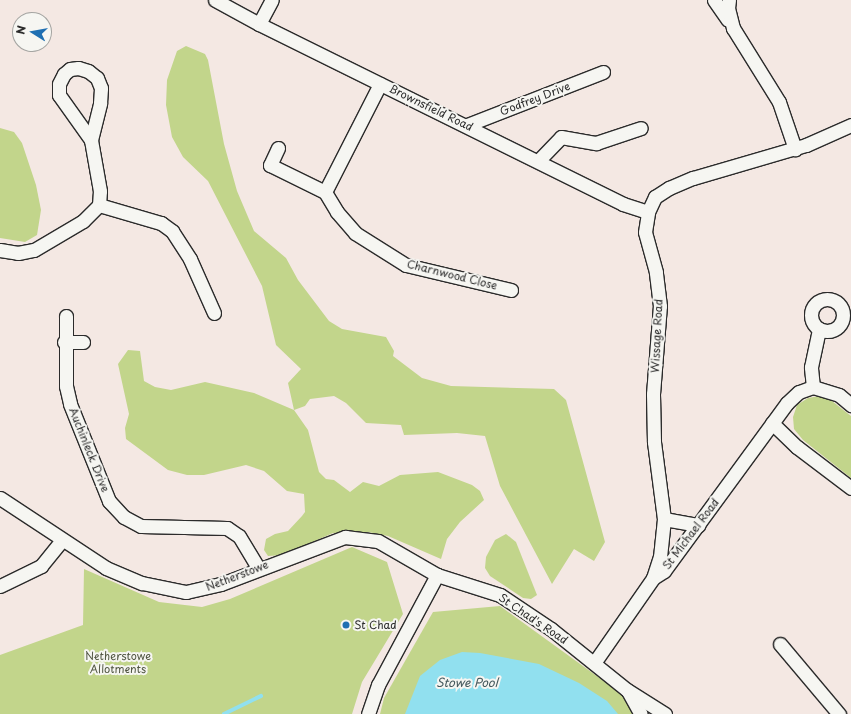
<!DOCTYPE html>
<html>
<head>
<meta charset="utf-8">
<style>
	body { margin:0 }
	#map { position:relative; width:851px; height:714px; overflow:hidden; background:#f4e8e3; font-family:"Playpen Sans",sans-serif }
	div>[style] { position:absolute }
	.green>* { inset:0; background:#c2d58b }
	.water>* { inset:0; background:#91e0ef }
	.stream>* { height:3.5px; margin:-1.75px; padding:0 1.75px; transform-origin:1.75px; border-radius:1.75px; background:#91e0ef }
	.roads { filter:drop-shadow(1px 0 #2b2b2b) drop-shadow(-1px 0 #2b2b2b) drop-shadow(0 1px #2b2b2b) drop-shadow(0 -1px #2b2b2b) }
	.minor>* { height:13px; margin:-6.5px; padding:0 6.5px; transform-origin:6.5px; border-radius:6.5px; background:#f6f6f2 }
	.minor>.ring { margin:-6.5px; padding:0; box-sizing:content-box; background:none; border:13px solid #f6f6f2; border-radius:50% }
	.dots>* { width:11px; height:11px; translate:-50% -50%; box-sizing:border-box; border:2px solid #f6f6f2; border-radius:50% }
	span { translate:-50% -50%; white-space:nowrap; text-align:center; line-height:1.15; -webkit-text-stroke:4px #f6f6f2; paint-order:stroke }
	.street-label { font-size:11px; color:#2b2b2b }
	.poi-label { font-size:11px; color:#2b2b2b }
	.left { translate:0 -50%; text-align:left }
	.park-label { font-size:11px; color:#515643 }
	.water-label { font-size:12px; color:#44585c; font-style:italic }
	.north { position:absolute; left:12px; top:12px; width:40px; height:40px; box-sizing:border-box; background:#f6f6f2; border:1px solid #a5a5a2; border-radius:50%; rotate:281deg; font-size:11px; font-weight:700; line-height:16px; text-align:center; color:#2b2b2b }
	.north::after { content:''; display:block; margin:auto; width:14px; height:18px; background:#1f6fb2; clip-path:polygon(50% 0,100% 100%,50% 72%,0 100%) }
</style>
</head>
<body>
<div id="map">
	<div class="green">
		<i style="clip-path:polygon(186px 46px,205px 54px,208px 60px,224px 144px,237px 191px,254px 231px,286px 258px,298px 280px,329px 321px,342px 329px,386px 337px,394px 351px,393px 356px,422px 378px,451px 386px,554px 389px,566px 400px,605px 542px,594px 561px,574px 549px,552px 584px,500px 486px,485px 436px,457px 433px,404px 435px,401px 425px,366px 423px,346px 403px,334px 396px,310px 399px,305px 406px,294px 410px,308px 430px,319px 472px,326px 479px,334px 480px,350px 492px,363px 482px,379px 486px,400px 475px,438px 472px,472px 485px,480px 491px,484px 500px,460px 522px,447px 539px,441px 559px,388px 536px,368px 532px,333px 533px,283px 555px,268px 556px,264px 550px,266px 539px,275px 534px,288px 531px,302px 516px,305px 512px,304px 494px,287px 491px,264px 471px,246px 465px,204px 475px,187px 475px,168px 470px,126px 439px,125px 428px,129px 414px,118px 364px,128px 350px,140px 351px,144px 381px,155px 387px,171px 390px,205px 382px,254px 393px,294px 410px,288px 383px,301px 369px,276px 345px,262px 286px,208px 181px,183px 157px,172px 137px,166px 105px,167px 80px,177px 51px)"></i>
		<i style="clip-path:polygon(0 128px,14px 132px,22px 143px,36px 185px,41px 210px,37px 235px,25px 242px,0 238px)"></i>
		<i style="clip-path:polygon(819px 396px,832px 401px,851px 416px,851px 478px,803px 440px,794px 429px,793px 417px,797px 405px,808px 398px)"></i>
		<i style="clip-path:polygon(506px 534px,516px 542px,537px 595px,531px 599px,523px 598px,490px 576px,485px 568px,486px 557px,495px 540px)"></i>
		<i style="clip-path:polygon(352px 547px,387px 562px,403px 614px,362px 682px,352px 714px,0 714px,0 655px,83px 625px,84px 569px,159px 602px,202px 607px,230px 599px)"></i>
		<i style="clip-path:polygon(500px 606px,623px 695px,635px 714px,380px 714px,384px 698px,433px 612px)"></i>
	</div>
	<div class="water">
		<i style="clip-path:polygon(462px 652px,480px 653px,539px 664px,579px 683px,607px 701px,618px 714px,405px 714px,420px 676px,440px 660px)"></i>
	</div>
	<div class="stream">
		<i style="left:224px;top:714px;width:41px;rotate:-25.9deg"></i>
	</div>
	<div class="roads">
		<div class="minor">
			<i style="left:215px;top:0;width:50px;rotate:28.6deg"></i>
			<i style="left:259px;top:24px;width:406px;rotate:26.3deg"></i>
			<i style="left:623px;top:204px;width:26px;rotate:18deg"></i>
			<i style="left:714px;top:0;width:24px;rotate:55deg"></i>
			<i style="left:729px;top:0;width:8px;rotate:97deg"></i>
			<i style="left:728px;top:8px;width:21px;rotate:76deg"></i>
			<i style="left:733px;top:28px;width:87px;rotate:58.1deg"></i>
			<i style="left:779px;top:102px;width:50px;rotate:71.2deg"></i>
			<i style="left:259px;top:24px;width:27px;rotate:-62deg"></i>
			<i style="left:380px;top:84px;width:121px;rotate:117deg"></i>
			<i style="left:325px;top:192px;width:23px;rotate:59deg"></i>
			<i style="left:337px;top:212px;width:28px;rotate:49deg"></i>
			<i style="left:355px;top:233px;width:60px;rotate:32.1deg"></i>
			<i style="left:406px;top:265px;width:108px;rotate:13.4deg"></i>
			<i style="left:467px;top:125px;width:146px;rotate:-21.3deg"></i>
			<i style="left:278px;top:148px;width:19px;rotate:115deg"></i>
			<i style="left:270px;top:165px;width:61px;rotate:26.1deg"></i>
			<i style="left:538px;top:161px;width:33px;rotate:-46deg"></i>
			<i style="left:561px;top:137px;width:36px;rotate:10deg"></i>
			<i style="left:596px;top:143px;width:47px;rotate:-18.4deg"></i>
			<i style="left:99px;top:205px;width:65px;rotate:16.2deg"></i>
			<i style="left:161px;top:223px;width:14px;rotate:36deg"></i>
			<i style="left:172px;top:231px;width:33px;rotate:57deg"></i>
			<i style="left:190px;top:259px;width:59px;rotate:66deg"></i>
			<i style="left:0;top:250px;width:18px;rotate:9deg"></i>
			<i style="left:18px;top:253px;width:16px;rotate:-11deg"></i>
			<i style="left:34px;top:250px;width:57px;rotate:-30.6deg"></i>
			<i style="left:83px;top:221px;width:23px;rotate:-45deg"></i>
			<i style="left:99px;top:205px;width:14px;rotate:-86deg"></i>
			<i style="left:100px;top:191px;width:52px;rotate:-100deg"></i>
			<i style="left:91px;top:140px;width:38px;rotate:-76deg"></i>
			<i style="left:100px;top:103px;width:15px;rotate:-86deg"></i>
			<i style="left:101px;top:88px;width:11px;rotate:-112deg"></i>
			<i style="left:97px;top:78px;width:11px;rotate:-142deg"></i>
			<i style="left:88px;top:71px;width:10px;rotate:-163deg"></i>
			<i style="left:78px;top:68px;width:8px;rotate:173deg"></i>
			<i style="left:70px;top:69px;width:8px;rotate:140deg"></i>
			<i style="left:64px;top:74px;width:11px;rotate:117deg"></i>
			<i style="left:59px;top:84px;width:11px;rotate:90deg"></i>
			<i style="left:59px;top:95px;width:55px;rotate:54.6deg"></i>
			<i class="ring" style="left:811px;top:299px;width:19px;height:19px"></i>
			<i style="left:66px;top:316px;width:70px;rotate:90deg"></i>
			<i style="left:66px;top:386px;width:18px;rotate:77deg"></i>
			<i style="left:70px;top:404px;width:105px;rotate:68.1deg"></i>
			<i style="left:109px;top:501px;width:22px;rotate:47deg"></i>
			<i style="left:124px;top:517px;width:19px;rotate:28deg"></i>
			<i style="left:141px;top:526px;width:86px;rotate:1.3deg"></i>
			<i style="left:227px;top:528px;width:14px;rotate:34deg"></i>
			<i style="left:239px;top:536px;width:37px;rotate:59deg"></i>
			<i style="left:64px;top:342px;width:19px"></i>
			<i style="left:813px;top:387px;width:20px;rotate:-96deg"></i>
			<i style="left:811px;top:367px;width:39px;rotate:-78deg"></i>
			<i style="left:772px;top:423px;width:35px;rotate:44deg"></i>
			<i style="left:797px;top:447px;width:68px;rotate:37.2deg"></i>
			<i style="left:0;top:498px;width:127px;rotate:33.4deg"></i>
			<i style="left:106px;top:568px;width:39px;rotate:23deg"></i>
			<i style="left:142px;top:583px;width:45px;rotate:11.6deg"></i>
			<i style="left:186px;top:592px;width:36px;rotate:-13deg"></i>
			<i style="left:221px;top:584px;width:133px;rotate:-20.8deg"></i>
			<i style="left:345px;top:537px;width:33px;rotate:7deg"></i>
			<i style="left:378px;top:541px;width:68px;rotate:30deg"></i>
			<i style="left:437px;top:575px;width:66px;rotate:17.6deg"></i>
			<i style="left:500px;top:595px;width:61px;rotate:33.7deg"></i>
			<i style="left:551px;top:629px;width:97px;rotate:38.8deg"></i>
			<i style="left:627px;top:690px;width:45px;rotate:32.3deg"></i>
			<i style="left:664px;top:519px;width:35px;rotate:10deg"></i>
			<i style="left:653px;top:578px;width:22px;rotate:-72deg"></i>
			<i style="left:660px;top:557px;width:38px;rotate:-84deg"></i>
			<i style="left:664px;top:519px;width:78px;rotate:-97.4deg"></i>
			<i style="left:654px;top:442px;width:48px;rotate:-91.2deg"></i>
			<i style="left:653px;top:394px;width:88px;rotate:-85.5deg"></i>
			<i style="left:660px;top:306px;width:34px;rotate:-97deg"></i>
			<i style="left:656px;top:272px;width:41px;rotate:-105.4deg"></i>
			<i style="left:645px;top:232px;width:20px;rotate:-81deg"></i>
			<i style="left:648px;top:212px;width:17px;rotate:-65deg"></i>
			<i style="left:655px;top:197px;width:17px;rotate:-33deg"></i>
			<i style="left:669px;top:188px;width:26px;rotate:-23deg"></i>
			<i style="left:693px;top:178px;width:118px;rotate:-16.3deg"></i>
			<i style="left:806px;top:145px;width:49px;rotate:-24deg"></i>
			<i style="left:0;top:586px;width:46px;rotate:-26deg"></i>
			<i style="left:41px;top:566px;width:33px;rotate:-51deg"></i>
			<i style="left:780px;top:644px;width:92px;rotate:49.9deg"></i>
			<i style="left:594px;top:663px;width:103px;rotate:-55.2deg"></i>
			<i style="left:653px;top:578px;width:13px;rotate:-32deg"></i>
			<i style="left:664px;top:571px;width:208px;rotate:-53.8deg"></i>
			<i style="left:787px;top:403px;width:16px;rotate:-43deg"></i>
			<i style="left:799px;top:392px;width:15px;rotate:-20deg"></i>
			<i style="left:813px;top:387px;width:27px;rotate:17deg"></i>
			<i style="left:839px;top:395px;width:16px;rotate:40deg"></i>
			<i style="left:628px;top:691px;width:26px;rotate:61deg"></i>
			<i style="left:368px;top:714px;width:31px;rotate:-71deg"></i>
			<i style="left:378px;top:685px;width:125px;rotate:-61.8deg"></i>
		</div>
	</div>
	<div class="dots">
		<i style="left:346px;top:625px;background:#1f6fb2"></i>
	</div>
	<div class="street-label">
		<span style="left:535px;top:99px;rotate:-21deg">Godfrey Drive</span>
		<span style="left:431px;top:108px;rotate:26deg">Brownsfield Road</span>
		<span style="left:452px;top:275px;rotate:14deg">Charnwood Close</span>
		<span style="left:657px;top:336px;rotate:-87deg">Wissage Road</span>
		<span style="left:89px;top:450px;rotate:68deg">Auchinleck Drive</span>
		<span style="left:691px;top:534px;rotate:-53deg">St Michael Road</span>
		<span style="left:237px;top:576px;rotate:-21deg">Netherstowe</span>
		<span style="left:533px;top:619px;rotate:34deg">St Chad's Road</span>
	</div>
	<div class="poi-label">
		<span class="left" style="left:354px;top:625px">St Chad</span>
	</div>
	<div class="park-label">
		<span style="left:118px;top:663px">Netherstowe<br>Allotments</span>
	</div>
	<div class="water-label">
		<span style="left:467px;top:683px">Stowe Pool</span>
	</div>
	<div class="north">N</div>
</div>
</body>
</html>
